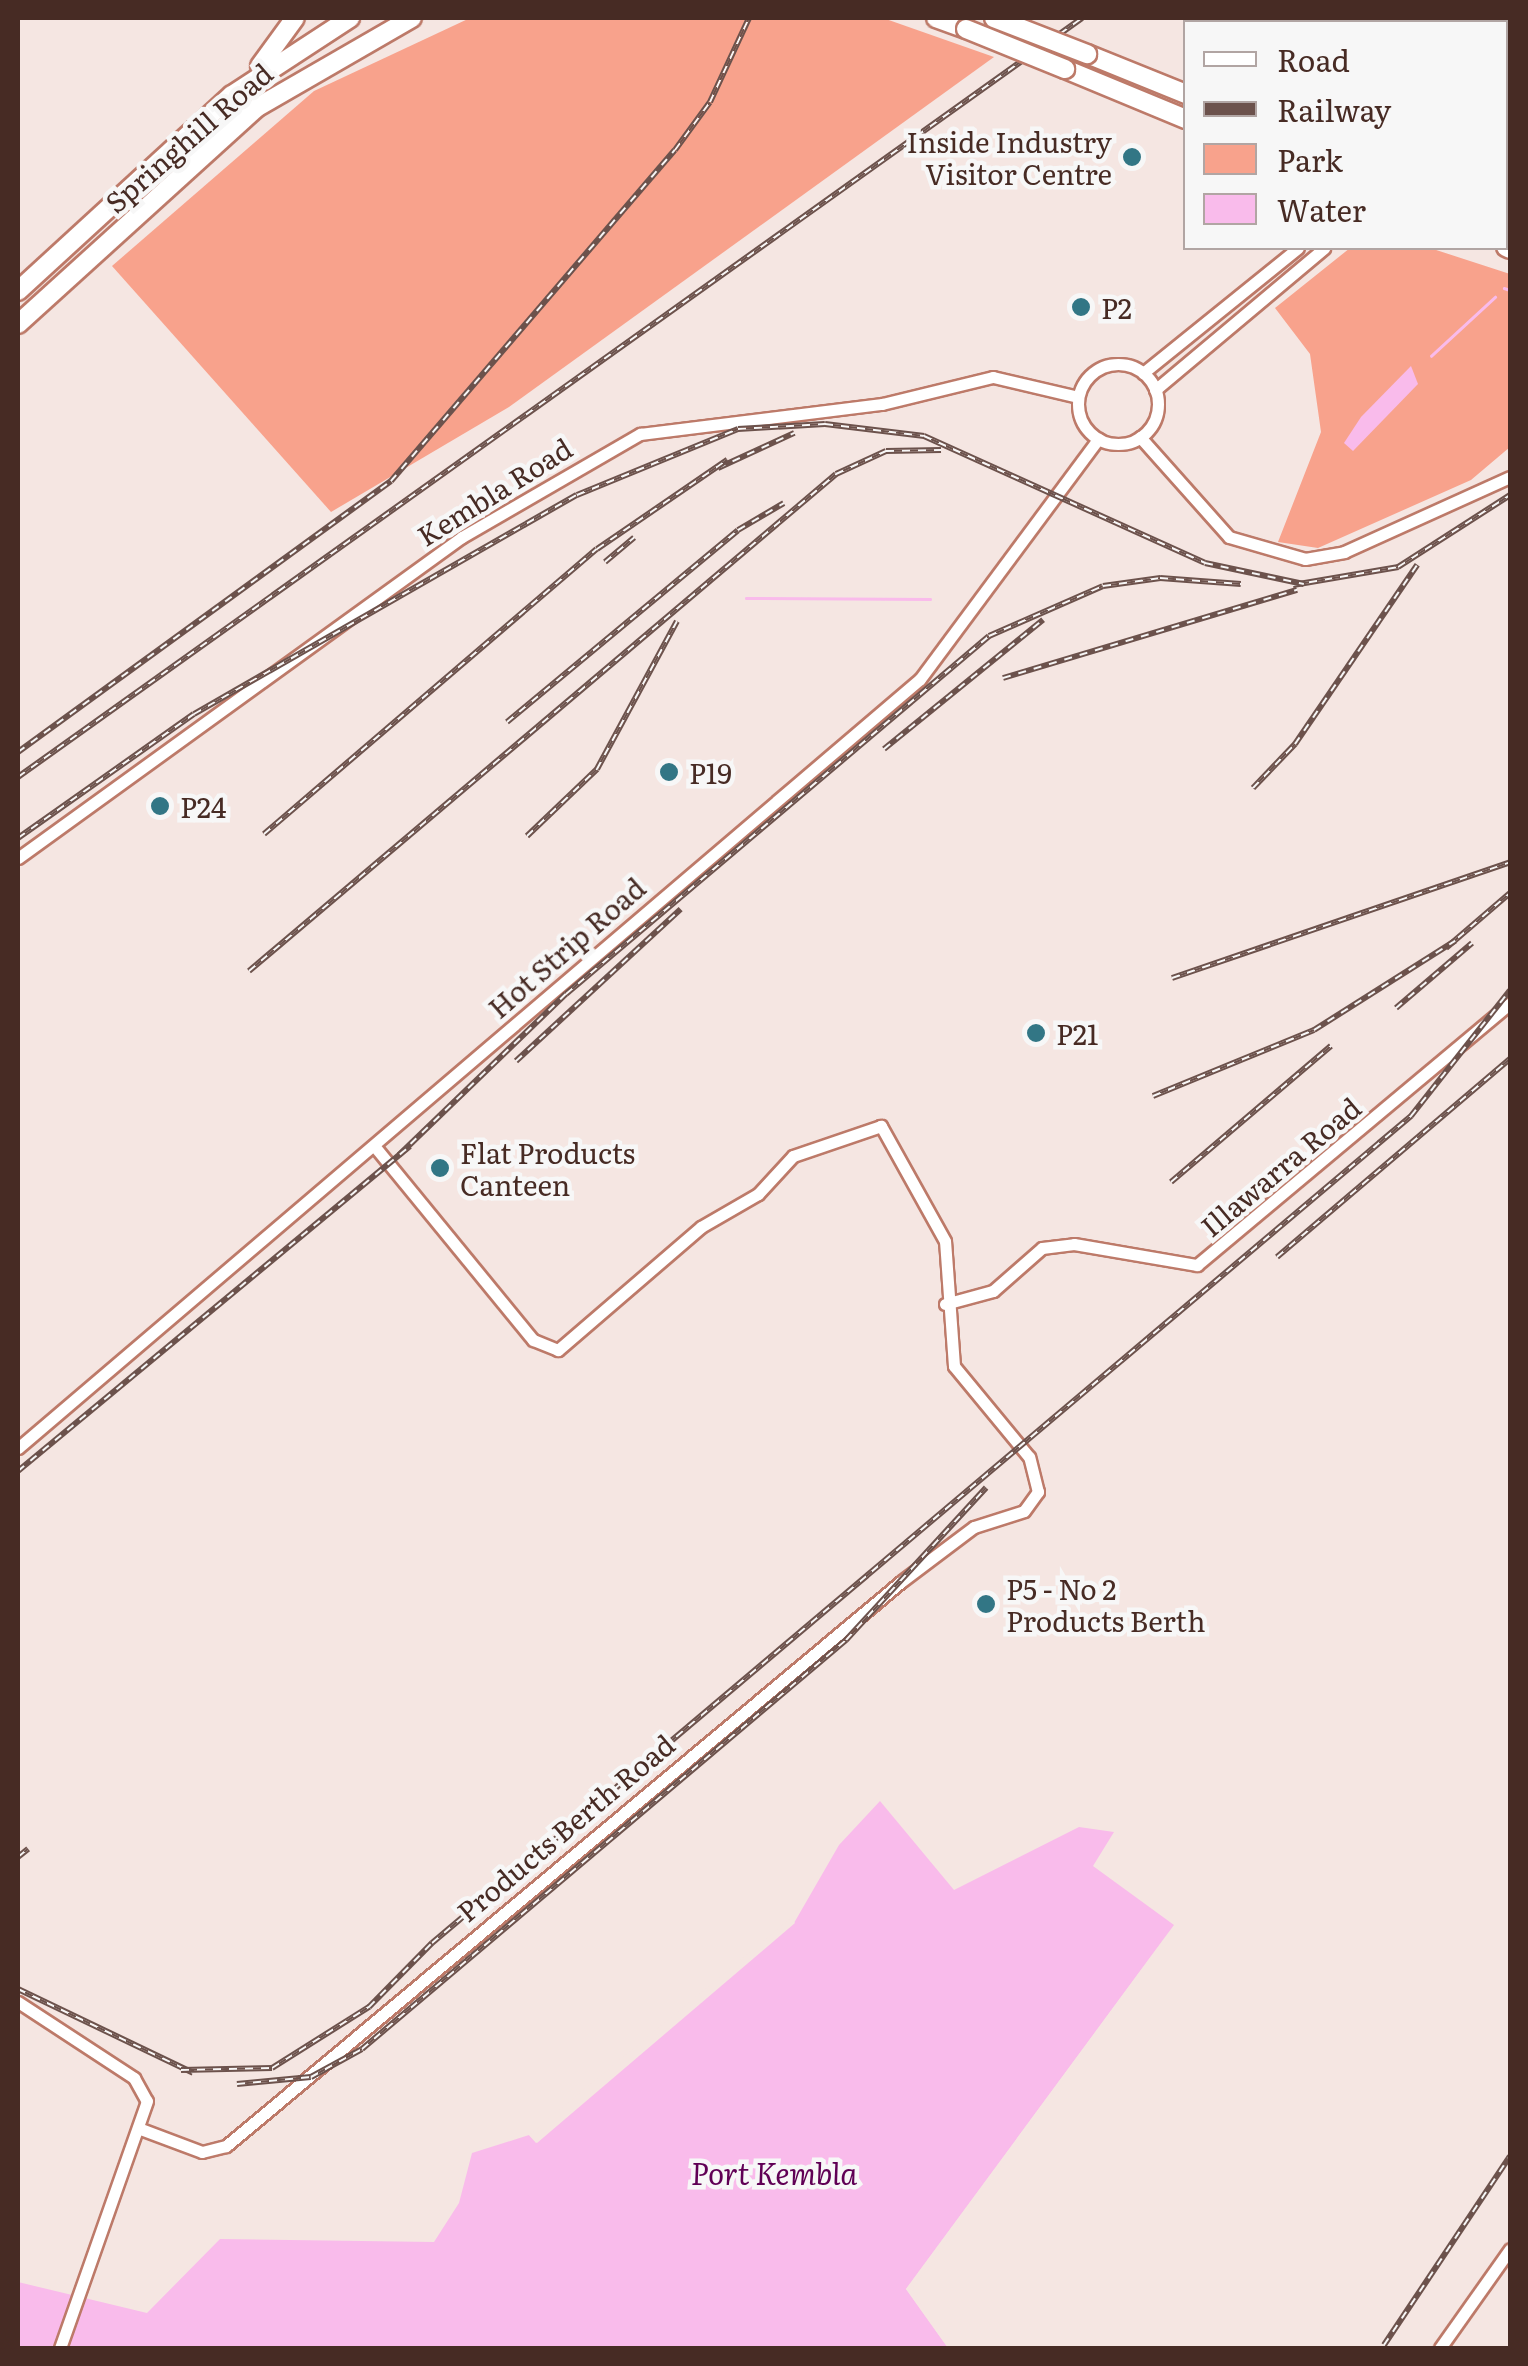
<!DOCTYPE html>
<html>
<head>
<meta charset="utf-8">
<style>
	body { margin:0 }
	#map { position:relative; width:1528px; height:2366px; overflow:hidden; background:#f5e6e2; font-family:Literata,serif }
	div>[style] { position:absolute }
	.green>* { inset:0; background:#f8a28c }
	.water>* { inset:0; background:#f9bbeb }
	.pier>* { inset:0; background:#f5e6e2 }
	.stream>* { height:2.5px; margin:-1.25px; padding:0 1.25px; transform-origin:1.25px; border-radius:1.25px; background:#f9bbeb }
	.roads { filter:drop-shadow(2px 0 #bd7a69) drop-shadow(-2px 0 #bd7a69) drop-shadow(0 2px #bd7a69) drop-shadow(0 -2px #bd7a69) }
	.street>* { height:11px; margin:-5.5px; padding:0 5.5px; transform-origin:5.5px; border-radius:5.5px; background:#fff }
	.street>.ring { margin:-5.5px; padding:0; box-sizing:content-box; background:none; border:11px solid #fff; border-radius:50% }
	.primary>* { height:18px; margin:-9px; padding:0 9px; transform-origin:9px; border-radius:9px; background:#fff }
	.rail>* { height:6px; margin-top:-3px; transform-origin:0; background:repeating-linear-gradient(90deg,#f7f7f7 0 8px,#6c524c 0 16px); box-sizing:border-box; border-block:2px solid #6c524c }
	.bridges { filter:drop-shadow(2px 0 #bd7a69) drop-shadow(-2px 0 #bd7a69) drop-shadow(0 2px #bd7a69) drop-shadow(0 -2px #bd7a69) }
	.primary-bridge>* { height:18px; margin:-9px; padding:0 9px; transform-origin:9px; border-radius:9px; background:#fff }
	.dots>* { width:28px; height:28px; translate:-50% -50%; box-sizing:border-box; border:5px solid #f7f7f7; border-radius:50% }
	span { translate:-50% -50%; white-space:nowrap; text-align:center; line-height:1.15; -webkit-text-stroke:9px #f7f7f7; paint-order:stroke }
	.street-label { font-size:28px; color:#472b24 }
	.poi-label { font-size:28px; color:#472b24 }
	.right { translate:-100% -50%; text-align:right }
	.left { translate:0 -50%; text-align:left }
	.water-label { font-size:30px; color:#600055; font-style:italic }
	.frame { position:absolute; inset:0; border:20px solid #472b24; pointer-events:none }
	.legend { position:absolute; left:1183px; top:20px; width:325px; height:230px; box-sizing:border-box; background:#f7f7f7; border:2px solid #b1a5a3; margin:0; padding:12px 18px; list-style:none; font-size:30px; color:#472b24 }
	.legend li { display:flex; align-items:center; gap:20px; height:50px }
	.legend b { width:50px; border:2px solid #b1a5a3 }
</style>
</head>
<body>
<div id="map">
	<div class="green">
		<i style="clip-path:polygon(470px 18px,883px 18px,994px 57px,509px 407px,331px 512px,112px 266px,314px 91px)"></i>
		<i style="clip-path:polygon(1350px 248px,1430px 248px,1510px 274px,1510px 447px,1471px 480px,1318px 548px,1278px 542px,1321px 432px,1310px 354px,1275px 308px)"></i>
	</div>
	<div class="water">
		<i style="clip-path:polygon(1411px 366px,1418px 384px,1353px 451px,1344px 443px,1361px 417px)"></i>
		<i style="clip-path:polygon(880px 1801px,954px 1890px,1079px 1827px,1114px 1832px,1093px 1866px,1174px 1925px,906px 2289px,948px 2348px,18px 2348px,18px 2282px,147px 2313px,220px 2239px,434px 2242px,459px 2203px,472px 2153px,529px 2135px,536px 2143px,794px 1923px,839px 1845px)"></i>
	</div>
	<div class="pier">
		<i style="clip-path:polygon(791px 1918px,795px 1923px,537px 2143px,529px 2135px)"></i>
		<i style="clip-path:polygon(1174px 1925px,912px 2289px,948px 2348px,906px 2289px)"></i>
	</div>
	<div class="stream">
		<i style="left:1504px;top:288px;width:6px;rotate:18deg"></i>
		<i style="left:1431px;top:356px;width:87px;rotate:-42.7deg"></i>
		<i style="left:746px;top:598px;width:184px;rotate:0.3deg"></i>
	</div>
	<div class="roads">
		<div class="street">
			<i style="left:1506px;top:106px;width:12px;rotate:-70deg"></i>
			<i class="ring" style="left:1078px;top:364px;width:69px;height:69px"></i>
			<i style="left:1143px;top:373px;width:199px;rotate:-38.9deg"></i>
			<i style="left:1155px;top:390px;width:221px;rotate:-40deg"></i>
			<i style="left:1140px;top:437px;width:134px;rotate:48.3deg"></i>
			<i style="left:1229px;top:537px;width:79px;rotate:16.1deg"></i>
			<i style="left:1305px;top:559px;width:40px;rotate:-10deg"></i>
			<i style="left:1344px;top:552px;width:182px;rotate:-24.3deg"></i>
			<i style="left:18px;top:858px;width:548px;rotate:-35.87deg"></i>
			<i style="left:462px;top:537px;width:206px;rotate:-30.1deg"></i>
			<i style="left:640px;top:434px;width:244px;rotate:-7.1deg"></i>
			<i style="left:882px;top:404px;width:114px;rotate:-13.7deg"></i>
			<i style="left:993px;top:377px;width:87px;rotate:13.2deg"></i>
			<i style="left:945px;top:1304px;width:50px;rotate:-15.2deg"></i>
			<i style="left:993px;top:1291px;width:65px;rotate:-41.3deg"></i>
			<i style="left:1042px;top:1248px;width:32px;rotate:-7deg"></i>
			<i style="left:1074px;top:1244px;width:125px;rotate:9.7deg"></i>
			<i style="left:1197px;top:1265px;width:408px;rotate:-39.9deg"></i>
			<i style="left:18px;top:1448px;width:1185px;rotate:-40.45deg"></i>
			<i style="left:920px;top:679px;width:299px;rotate:-53.4deg"></i>
			<i style="left:18px;top:2002px;width:139px;rotate:33.2deg"></i>
			<i style="left:134px;top:2078px;width:26px;rotate:61deg"></i>
			<i style="left:147px;top:2101px;width:262px;rotate:109.4deg"></i>
			<i style="left:138px;top:2128px;width:68px;rotate:20.6deg"></i>
			<i style="left:202px;top:2152px;width:25px;rotate:-14deg"></i>
			<i style="left:226px;top:2146px;width:881px;rotate:-39.89deg"></i>
			<i style="left:902px;top:1581px;width:90px;rotate:-36.9deg"></i>
			<i style="left:974px;top:1527px;width:52px;rotate:-17.7deg"></i>
			<i style="left:1024px;top:1511px;width:24px;rotate:-54deg"></i>
			<i style="left:1038px;top:1492px;width:36px;rotate:-104deg"></i>
			<i style="left:1029px;top:1457px;width:118px;rotate:-129.5deg"></i>
			<i style="left:954px;top:1366px;width:125px;rotate:-94.1deg"></i>
			<i style="left:945px;top:1241px;width:132px;rotate:-119.1deg"></i>
			<i style="left:881px;top:1126px;width:93px;rotate:161.2deg"></i>
			<i style="left:793px;top:1156px;width:52px;rotate:132.6deg"></i>
			<i style="left:758px;top:1194px;width:66px;rotate:149.9deg"></i>
			<i style="left:701px;top:1227px;width:189px;rotate:139.3deg"></i>
			<i style="left:558px;top:1350px;width:27px;rotate:-158deg"></i>
			<i style="left:533px;top:1340px;width:249px;rotate:-129.3deg"></i>
			<i style="left:1440px;top:2348px;width:121px;rotate:-54.7deg"></i>
		</div>
		<div class="primary">
			<i style="left:936px;top:18px;width:32px;rotate:20deg"></i>
			<i style="left:1087px;top:54px;width:107px;rotate:22deg"></i>
			<i style="left:260px;top:66px;width:59px;rotate:-53.9deg"></i>
			<i style="left:1065px;top:69px;width:131px;rotate:22.5deg"></i>
			<i style="left:1506px;top:223px;width:4px;rotate:27deg"></i>
			<i style="left:1506px;top:247px;width:4px;rotate:27deg"></i>
			<i style="left:18px;top:291px;width:290px;rotate:-42.5deg"></i>
			<i style="left:232px;top:95px;width:141px;rotate:-33.1deg"></i>
			<i style="left:18px;top:324px;width:321px;rotate:-42.2deg"></i>
			<i style="left:256px;top:108px;width:180px;rotate:-30deg"></i>
		</div>
	</div>
	<div class="rail">
		<i style="left:718px;top:468px;width:84px;rotate:-24.7deg"></i>
		<i style="left:605px;top:562px;width:38px;rotate:-40deg"></i>
		<i style="left:1293px;top:585px;width:107px;rotate:-9.7deg"></i>
		<i style="left:1398px;top:567px;width:133px;rotate:-32.7deg"></i>
		<i style="left:1003px;top:678px;width:307px;rotate:-16.7deg"></i>
		<i style="left:507px;top:722px;width:300px;rotate:-39.7deg"></i>
		<i style="left:738px;top:530px;width:53px;rotate:-30.4deg"></i>
		<i style="left:884px;top:749px;width:205px;rotate:-39.1deg"></i>
		<i style="left:18px;top:752px;width:461px;rotate:-36deg"></i>
		<i style="left:391px;top:481px;width:436px;rotate:-49.4deg"></i>
		<i style="left:675px;top:150px;width:59px;rotate:-53.9deg"></i>
		<i style="left:710px;top:102px;width:93px;rotate:-65.1deg"></i>
		<i style="left:18px;top:777px;width:1307px;rotate:-35.5deg"></i>
		<i style="left:1253px;top:788px;width:61px;rotate:-46.3deg"></i>
		<i style="left:1295px;top:744px;width:217px;rotate:-55.7deg"></i>
		<i style="left:264px;top:834px;width:438px;rotate:-40.6deg"></i>
		<i style="left:597px;top:549px;width:158px;rotate:-34.4deg"></i>
		<i style="left:527px;top:836px;width:97px;rotate:-43.7deg"></i>
		<i style="left:597px;top:769px;width:168px;rotate:-61.6deg"></i>
		<i style="left:18px;top:838px;width:215px;rotate:-35.2deg"></i>
		<i style="left:194px;top:714px;width:441px;rotate:-29.8deg"></i>
		<i style="left:577px;top:495px;width:174px;rotate:-22.3deg"></i>
		<i style="left:738px;top:429px;width:87px;rotate:-3.3deg"></i>
		<i style="left:825px;top:424px;width:100px;rotate:6.9deg"></i>
		<i style="left:924px;top:436px;width:308px;rotate:24.3deg"></i>
		<i style="left:1205px;top:563px;width:101px;rotate:12deg"></i>
		<i style="left:1446px;top:948px;width:84px;rotate:-40.7deg"></i>
		<i style="left:249px;top:971px;width:769px;rotate:-40.25deg"></i>
		<i style="left:836px;top:474px;width:55px;rotate:-24.7deg"></i>
		<i style="left:886px;top:451px;width:55px;rotate:-1deg"></i>
		<i style="left:1172px;top:978px;width:357px;rotate:-18.9deg"></i>
		<i style="left:1396px;top:1008px;width:100px;rotate:-40.5deg"></i>
		<i style="left:516px;top:1061px;width:224px;rotate:-42.7deg"></i>
		<i style="left:1153px;top:1096px;width:174px;rotate:-22.3deg"></i>
		<i style="left:1314px;top:1030px;width:167px;rotate:-32.3deg"></i>
		<i style="left:399px;top:1155px;width:232px;rotate:-44deg"></i>
		<i style="left:566px;top:994px;width:554px;rotate:-40.24deg"></i>
		<i style="left:989px;top:636px;width:124px;rotate:-23.7deg"></i>
		<i style="left:1103px;top:586px;width:58px;rotate:-8deg"></i>
		<i style="left:1160px;top:578px;width:81px;rotate:4.2deg"></i>
		<i style="left:1171px;top:1182px;width:210px;rotate:-40.4deg"></i>
		<i style="left:1277px;top:1257px;width:306px;rotate:-40.4deg"></i>
		<i style="left:18px;top:1471px;width:509px;rotate:-39.66deg"></i>
		<i style="left:18px;top:1857px;width:13px;rotate:-39deg"></i>
		<i style="left:18px;top:1989px;width:194px;rotate:25.6deg"></i>
		<i style="left:181px;top:2070px;width:91px;rotate:-1.3deg"></i>
		<i style="left:272px;top:2068px;width:115px;rotate:-32.2deg"></i>
		<i style="left:369px;top:2007px;width:90px;rotate:-45.5deg"></i>
		<i style="left:432px;top:1943px;width:1282px;rotate:-40.19deg"></i>
		<i style="left:1411px;top:1116px;width:160px;rotate:-51.8deg"></i>
		<i style="left:237px;top:2084px;width:74px;rotate:-5.4deg"></i>
		<i style="left:311px;top:2077px;width:58px;rotate:-28.8deg"></i>
		<i style="left:362px;top:2049px;width:634px;rotate:-40.2deg"></i>
		<i style="left:846px;top:1640px;width:207px;rotate:-47.4deg"></i>
		<i style="left:1384px;top:2345px;width:227px;rotate:-56.3deg"></i>
	</div>
	<div class="bridges">
		<div class="primary-bridge">
			<i style="left:994px;top:18px;width:100px;rotate:21.2deg"></i>
			<i style="left:966px;top:29px;width:107px;rotate:22deg"></i>
		</div>
	</div>
	<div class="dots">
		<i style="left:1132px;top:157px;background:#327685"></i>
		<i style="left:1081px;top:307px;background:#327685"></i>
		<i style="left:669px;top:772px;background:#327685"></i>
		<i style="left:160px;top:806px;background:#327685"></i>
		<i style="left:1036px;top:1033px;background:#327685"></i>
		<i style="left:440px;top:1168px;background:#327685"></i>
		<i style="left:986px;top:1604px;background:#327685"></i>
	</div>
	<div class="street-label">
		<span style="left:188px;top:137px;rotate:-41deg">Springhill Road</span>
		<span style="left:494px;top:491px;rotate:-32deg">Kembla Road</span>
		<span style="left:566px;top:947px;rotate:-41deg">Hot Strip Road</span>
		<span style="left:1280px;top:1166px;rotate:-40deg">Illawarra Road</span>
		<span style="left:565px;top:1827px;rotate:-40deg">Products Berth Road</span>
	</div>
	<div class="poi-label">
		<span class="right" style="left:1112px;top:157px">Inside Industry<br>Visitor Centre</span>
		<span class="left" style="left:1101px;top:307px">P2</span>
		<span class="left" style="left:689px;top:772px">P19</span>
		<span class="left" style="left:180px;top:806px">P24</span>
		<span class="left" style="left:1056px;top:1033px">P21</span>
		<span class="left" style="left:460px;top:1168px">Flat Products<br>Canteen</span>
		<span class="left" style="left:1006px;top:1604px">P5 - No 2<br>Products Berth</span>
	</div>
	<div class="water-label">
		<span style="left:774px;top:2172px">Port Kembla</span>
	</div>
	<div class="frame"></div>
	<ul class="legend">
	<li><b style="height:12px;background:#fff"></b>Road</li>
	<li><b style="height:12px;background:#6c524c"></b>Railway</li>
	<li><b style="height:28px;background:#f8a28c"></b>Park</li>
	<li><b style="height:28px;background:#f9bbeb"></b>Water</li>
	</ul>
</div>
</body>
</html>
